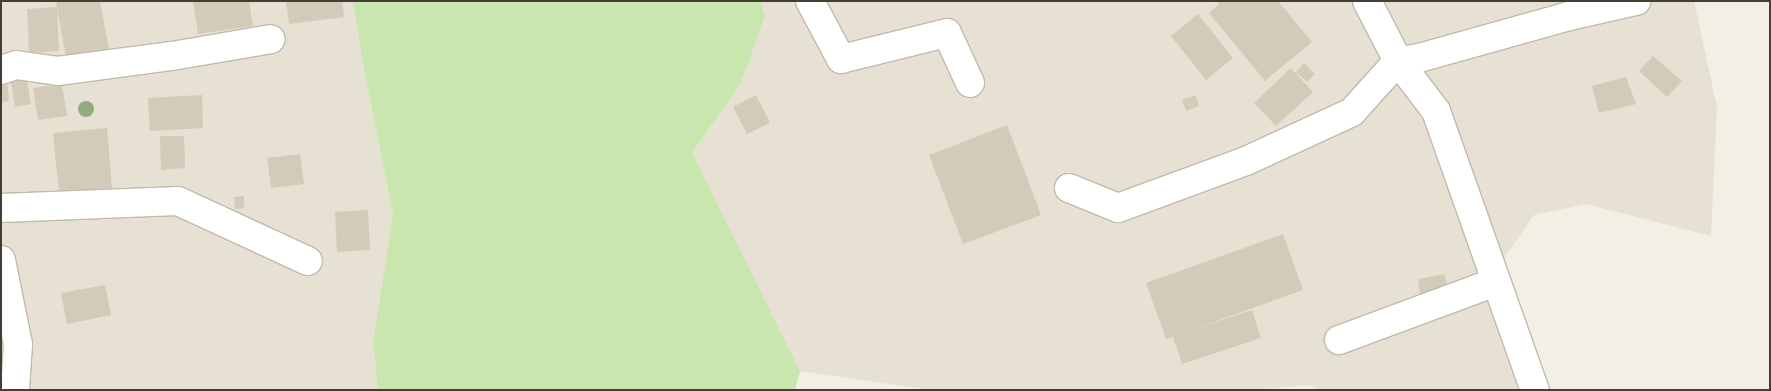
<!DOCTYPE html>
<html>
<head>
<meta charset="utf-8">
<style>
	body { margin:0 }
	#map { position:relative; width:1771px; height:391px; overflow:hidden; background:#f2efe4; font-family:"Fira Sans",sans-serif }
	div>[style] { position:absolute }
	.residential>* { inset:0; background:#e6e1d3 }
	.green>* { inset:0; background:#c9e6ae }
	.building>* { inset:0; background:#d3cbba }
	.roads { filter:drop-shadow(1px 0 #c0baaa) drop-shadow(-1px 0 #c0baaa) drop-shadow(0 1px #c0baaa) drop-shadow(0 -1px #c0baaa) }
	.street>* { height:28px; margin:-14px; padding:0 14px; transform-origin:14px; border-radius:14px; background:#fff }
	.trees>* { width:16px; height:16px; margin:-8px; border-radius:50%; background:#91ab7d }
	span { translate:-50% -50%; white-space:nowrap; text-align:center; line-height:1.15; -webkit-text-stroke:4px #fff; paint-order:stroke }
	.frame { position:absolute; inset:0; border:2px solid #443f34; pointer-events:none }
</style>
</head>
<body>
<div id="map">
	<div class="residential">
		<i style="clip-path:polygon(1px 1px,353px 1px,363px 65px,393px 215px,373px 341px,378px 390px,1px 390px)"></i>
		<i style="clip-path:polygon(760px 1px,1694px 1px,1717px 107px,1711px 236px,1586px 204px,1534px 215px,1494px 273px,1535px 390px,1320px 390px,1309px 385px,1254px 390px,932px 390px,800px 371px,692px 153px,741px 83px,765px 16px)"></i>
	</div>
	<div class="green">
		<i style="clip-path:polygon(353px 1px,760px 1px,765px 16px,741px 83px,692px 153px,800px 371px,795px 390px,378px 390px,373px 341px,393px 215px,363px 65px)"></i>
	</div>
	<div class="building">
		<i style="clip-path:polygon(56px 1px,100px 1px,109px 49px,66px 57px,57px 7px,59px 51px,29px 53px,27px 9px,57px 7px)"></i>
		<i style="clip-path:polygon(193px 1px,249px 1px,253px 26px,198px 34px)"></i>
		<i style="clip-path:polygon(286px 1px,342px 1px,344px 17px,289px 24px)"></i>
		<i style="clip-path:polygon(1217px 1px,1278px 1px,1312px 42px,1265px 81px,1209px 13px,1219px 4px)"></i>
		<i style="clip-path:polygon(1198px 14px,1233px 58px,1206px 80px,1171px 36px)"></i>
		<i style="clip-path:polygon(1653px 56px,1682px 81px,1667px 97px,1639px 71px)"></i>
		<i style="clip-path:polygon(1304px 63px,1315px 74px,1307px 82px,1296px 72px)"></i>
		<i style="clip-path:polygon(1291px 68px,1313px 92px,1276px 126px,1254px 103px)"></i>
		<i style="clip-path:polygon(26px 74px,31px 104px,15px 107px,10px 77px)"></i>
		<i style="clip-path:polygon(1626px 77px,1636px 104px,1599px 113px,1592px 86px)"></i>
		<i style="clip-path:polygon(7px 78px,9px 101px,1px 102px,1px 79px)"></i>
		<i style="clip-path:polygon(62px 84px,67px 116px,38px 120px,33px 88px)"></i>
		<i style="clip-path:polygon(202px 95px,203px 128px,150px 131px,148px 98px)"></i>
		<i style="clip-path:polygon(756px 95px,770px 123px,747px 134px,733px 107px)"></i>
		<i style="clip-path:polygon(1195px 95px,1199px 106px,1186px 111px,1182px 100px)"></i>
		<i style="clip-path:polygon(1007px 125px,1041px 215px,963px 244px,929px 155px)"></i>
		<i style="clip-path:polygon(107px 128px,112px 188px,59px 193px,53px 133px)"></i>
		<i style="clip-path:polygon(160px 136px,184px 136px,185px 168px,161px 170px)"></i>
		<i style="clip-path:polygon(300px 154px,304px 184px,271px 188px,267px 158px)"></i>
		<i style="clip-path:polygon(244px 196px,244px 208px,235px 209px,234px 197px)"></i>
		<i style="clip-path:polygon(368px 210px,370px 250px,337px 252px,335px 212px)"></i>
		<i style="clip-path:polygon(1283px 234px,1303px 290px,1189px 331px,1252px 310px,1261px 338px,1182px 364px,1173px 337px,1166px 339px,1146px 283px)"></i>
		<i style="clip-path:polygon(1445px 274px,1447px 289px,1420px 294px,1418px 279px)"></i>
		<i style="clip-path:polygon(105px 285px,111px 315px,67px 324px,61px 293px)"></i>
	</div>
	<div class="roads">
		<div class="street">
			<i style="left:810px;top:1px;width:66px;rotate:61.9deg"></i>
			<i style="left:841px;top:59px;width:109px;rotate:-13.8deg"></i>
			<i style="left:947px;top:33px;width:55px;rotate:65.3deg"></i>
			<i style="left:1367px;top:1px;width:68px;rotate:62.7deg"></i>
			<i style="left:1398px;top:61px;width:63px;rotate:52.8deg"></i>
			<i style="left:1436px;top:111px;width:296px;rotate:70.5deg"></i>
			<i style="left:1px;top:70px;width:16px;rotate:-18deg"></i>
			<i style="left:16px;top:65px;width:42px;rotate:8.1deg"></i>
			<i style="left:58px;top:71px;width:115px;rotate:-7.5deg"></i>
			<i style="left:172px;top:56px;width:100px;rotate:-9.7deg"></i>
			<i style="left:1069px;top:188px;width:53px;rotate:22.2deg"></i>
			<i style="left:1118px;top:208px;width:136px;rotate:-20.2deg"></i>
			<i style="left:1246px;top:161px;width:117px;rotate:-24.8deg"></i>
			<i style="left:1352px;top:112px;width:69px;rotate:-48deg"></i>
			<i style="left:1398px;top:61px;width:21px;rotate:-8deg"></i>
			<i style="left:1419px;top:58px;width:156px;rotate:-15.6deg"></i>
			<i style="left:1569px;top:16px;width:69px;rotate:-12.6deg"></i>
			<i style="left:1px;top:208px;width:177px;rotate:-2.3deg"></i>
			<i style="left:178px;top:201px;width:143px;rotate:24.8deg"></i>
			<i style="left:1px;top:260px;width:86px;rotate:78.6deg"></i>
			<i style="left:18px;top:344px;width:46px;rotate:93.7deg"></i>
			<i style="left:1339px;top:340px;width:167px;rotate:-20.3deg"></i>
		</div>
	</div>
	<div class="trees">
		<i style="left:86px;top:109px"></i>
	</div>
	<div class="frame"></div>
</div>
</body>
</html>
